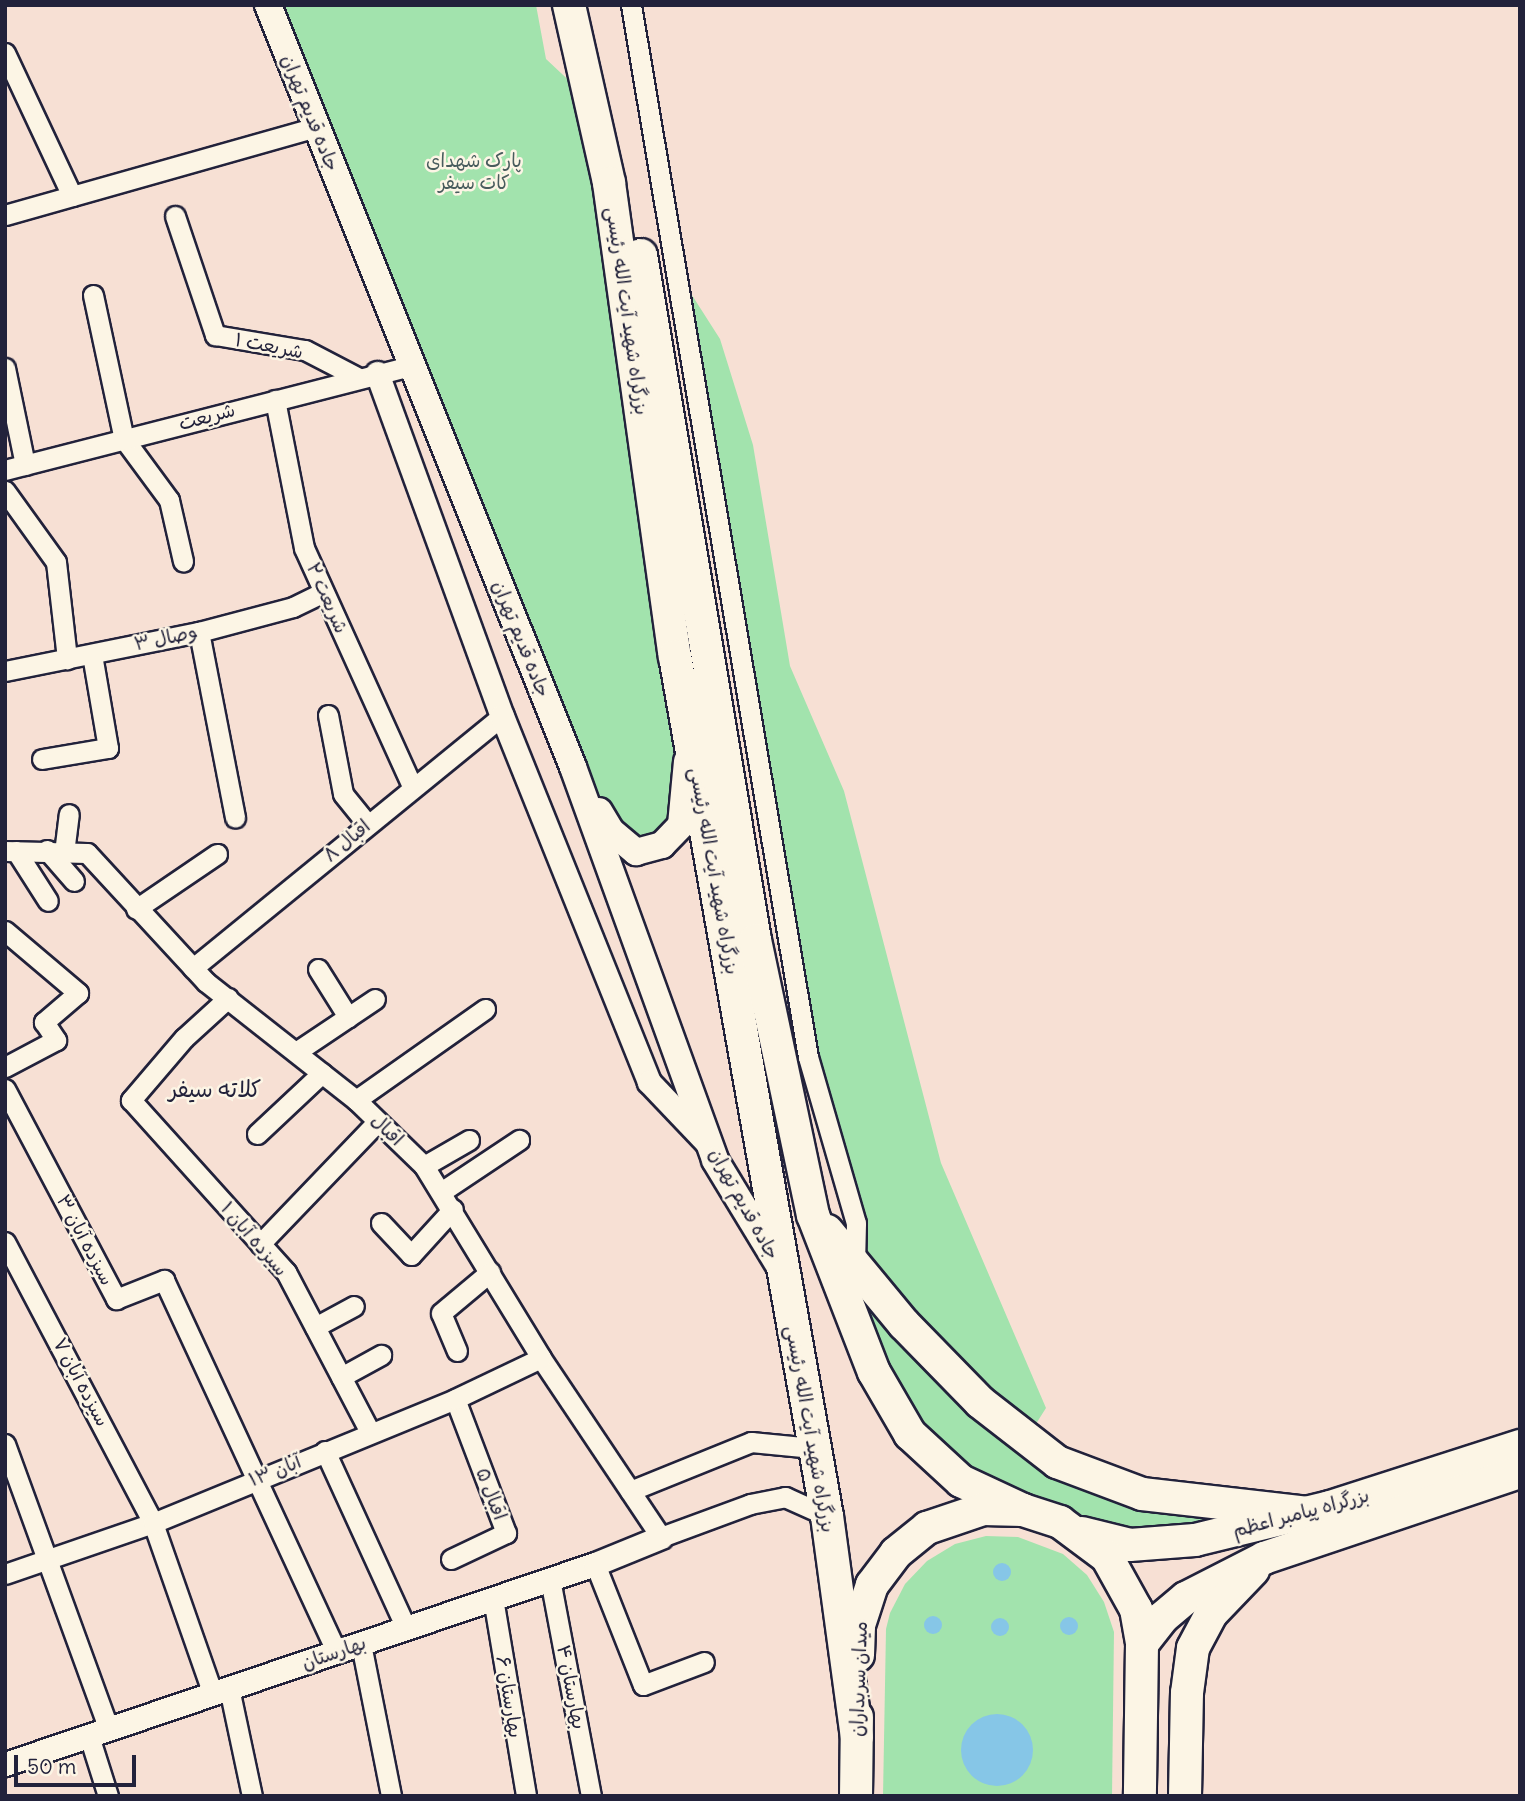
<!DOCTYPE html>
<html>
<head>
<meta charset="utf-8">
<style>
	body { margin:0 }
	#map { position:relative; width:1525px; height:1801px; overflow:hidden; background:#f7e0d4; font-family:Delius,"Playpen Sans Arabic",sans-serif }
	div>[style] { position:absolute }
	.green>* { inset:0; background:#a2e3ad }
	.water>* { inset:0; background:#86c6e7 }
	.round { border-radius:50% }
	.roads { filter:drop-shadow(2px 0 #22223b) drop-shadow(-2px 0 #22223b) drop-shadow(0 2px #22223b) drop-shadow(0 -2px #22223b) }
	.minor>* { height:19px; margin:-9.5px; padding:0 9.5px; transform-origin:9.5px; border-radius:9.5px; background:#fcf5e5 }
	.tertiary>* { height:23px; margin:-11.5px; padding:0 11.5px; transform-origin:11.5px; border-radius:11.5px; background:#fcf5e5 }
	.secondary>* { height:26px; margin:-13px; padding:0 13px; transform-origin:13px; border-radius:13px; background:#fcf5e5 }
	.trunk>* { height:32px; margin:-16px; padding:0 16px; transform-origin:16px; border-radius:16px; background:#fcf5e5 }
	span { translate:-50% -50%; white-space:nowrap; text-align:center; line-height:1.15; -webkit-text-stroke:5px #fcf5e5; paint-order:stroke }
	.street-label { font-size:19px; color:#22223b }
	.park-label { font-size:19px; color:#485c5d }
	.quarter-label { font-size:23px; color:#22223b }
	.frame { position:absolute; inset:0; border:7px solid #22223b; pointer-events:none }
	.scale { position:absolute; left:14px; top:1755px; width:122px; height:32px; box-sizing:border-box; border:4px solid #22223b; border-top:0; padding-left:9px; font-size:21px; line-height:24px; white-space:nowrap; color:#22223b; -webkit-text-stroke:5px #fcf5e5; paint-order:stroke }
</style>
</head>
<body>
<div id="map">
	<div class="green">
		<i style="clip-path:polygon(267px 5px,536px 5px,546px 59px,593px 103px,690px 738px,662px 845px,611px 831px)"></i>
		<i style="clip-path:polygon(674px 267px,720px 339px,753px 445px,790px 666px,844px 791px,941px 1163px,1046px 1408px,1027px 1438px,1057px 1462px,1310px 1513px,1162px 1546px,961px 1481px,872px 1369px,854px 1264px,856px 1223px,808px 1057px)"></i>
		<i style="clip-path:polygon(986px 1536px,1018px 1537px,1063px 1554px,1087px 1575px,1104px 1602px,1114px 1632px,1112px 1796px,883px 1796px,886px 1629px,890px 1613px,905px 1584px,927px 1561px,955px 1544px)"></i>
	</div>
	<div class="water">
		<i class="round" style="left:993px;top:1563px;width:18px;height:18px"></i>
		<i class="round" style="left:924px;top:1616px;width:18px;height:18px"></i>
		<i class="round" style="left:1060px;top:1617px;width:18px;height:18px"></i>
		<i class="round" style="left:991px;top:1618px;width:18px;height:18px"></i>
		<i class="round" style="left:961px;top:1714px;width:72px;height:72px"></i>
	</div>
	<div class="roads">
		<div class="minor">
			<i style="left:631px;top:5px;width:1067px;rotate:80.45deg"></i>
			<i style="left:808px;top:1057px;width:173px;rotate:73.9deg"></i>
			<i style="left:856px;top:1223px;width:42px;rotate:91.4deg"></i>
			<i style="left:5px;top:53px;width:158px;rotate:64.9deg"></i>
			<i style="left:5px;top:215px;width:323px;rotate:-15.8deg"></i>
			<i style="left:175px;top:216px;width:126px;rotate:71.4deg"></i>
			<i style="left:215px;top:335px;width:91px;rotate:9.5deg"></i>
			<i style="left:305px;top:350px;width:61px;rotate:27.4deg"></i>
			<i style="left:93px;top:295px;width:147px;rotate:77.9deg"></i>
			<i style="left:124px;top:439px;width:76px;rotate:53.6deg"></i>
			<i style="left:169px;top:500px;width:63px;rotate:77.1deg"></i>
			<i style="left:5px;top:368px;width:99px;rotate:78.3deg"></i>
			<i style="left:275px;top:400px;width:151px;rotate:78.9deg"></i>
			<i style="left:304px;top:548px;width:261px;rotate:65.6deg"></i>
			<i style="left:5px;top:470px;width:418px;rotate:-14.4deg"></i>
			<i style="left:5px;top:491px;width:87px;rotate:54.3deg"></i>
			<i style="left:56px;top:562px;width:98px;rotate:83.5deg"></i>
			<i style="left:199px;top:632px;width:189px;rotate:79deg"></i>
			<i style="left:5px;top:671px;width:198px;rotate:-11.4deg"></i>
			<i style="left:199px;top:632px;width:97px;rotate:-14.9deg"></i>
			<i style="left:293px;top:607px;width:34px;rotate:-26deg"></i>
			<i style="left:328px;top:715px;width:80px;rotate:79.2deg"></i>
			<i style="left:343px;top:794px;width:38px;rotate:51deg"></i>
			<i style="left:42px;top:759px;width:67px;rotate:-9.5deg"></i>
			<i style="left:108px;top:748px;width:95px;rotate:-99.7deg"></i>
			<i style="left:47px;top:850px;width:41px;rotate:48.9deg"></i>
			<i style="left:5px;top:851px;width:82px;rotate:1.4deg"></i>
			<i style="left:87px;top:853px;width:176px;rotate:47.3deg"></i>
			<i style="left:206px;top:982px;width:191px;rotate:38.2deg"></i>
			<i style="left:356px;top:1100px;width:95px;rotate:44.1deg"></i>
			<i style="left:424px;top:1166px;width:225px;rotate:58.6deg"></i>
			<i style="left:541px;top:1358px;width:216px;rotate:56.2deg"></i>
			<i style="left:661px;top:1537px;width:95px;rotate:-20.3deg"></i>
			<i style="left:750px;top:1504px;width:36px;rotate:-11deg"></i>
			<i style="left:785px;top:1497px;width:46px;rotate:24.3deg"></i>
			<i style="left:16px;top:851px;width:59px;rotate:57.4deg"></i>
			<i style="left:64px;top:853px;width:39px;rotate:-83deg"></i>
			<i style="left:136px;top:909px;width:98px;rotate:-34.2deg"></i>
			<i style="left:5px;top:931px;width:96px;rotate:40.3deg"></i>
			<i style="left:78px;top:993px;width:45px;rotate:139.5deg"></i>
			<i style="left:44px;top:1022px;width:22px;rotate:56deg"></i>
			<i style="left:56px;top:1040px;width:58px;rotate:152.1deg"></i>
			<i style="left:193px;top:968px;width:399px;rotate:-39.2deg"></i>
			<i style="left:318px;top:969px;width:57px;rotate:58deg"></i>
			<i style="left:228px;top:998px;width:59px;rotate:137.7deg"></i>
			<i style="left:184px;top:1038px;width:82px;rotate:130.5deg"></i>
			<i style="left:131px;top:1100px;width:232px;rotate:48deg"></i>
			<i style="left:286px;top:1272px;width:181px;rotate:62.3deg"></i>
			<i style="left:296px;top:1052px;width:95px;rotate:-33.9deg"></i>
			<i style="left:5px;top:1089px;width:238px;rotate:62.1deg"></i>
			<i style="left:116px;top:1299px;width:52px;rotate:-21.6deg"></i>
			<i style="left:164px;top:1280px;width:410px;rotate:65.1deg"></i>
			<i style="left:356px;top:1100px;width:158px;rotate:-35.2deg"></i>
			<i style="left:257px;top:1134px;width:89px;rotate:-43.2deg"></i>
			<i style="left:424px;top:1166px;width:52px;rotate:-30deg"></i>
			<i style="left:441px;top:1192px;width:94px;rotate:-33.7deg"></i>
			<i style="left:381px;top:1223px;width:44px;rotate:46.8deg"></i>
			<i style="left:411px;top:1255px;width:62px;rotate:-47.6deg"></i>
			<i style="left:5px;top:1242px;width:318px;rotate:62.2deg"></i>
			<i style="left:153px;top:1523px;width:181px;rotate:70.7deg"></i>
			<i style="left:260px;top:1244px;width:170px;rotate:-46.2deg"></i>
			<i style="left:315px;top:1327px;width:44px;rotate:-28.3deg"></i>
			<i style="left:457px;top:1351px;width:41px;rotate:-112.8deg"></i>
			<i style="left:441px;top:1313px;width:64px;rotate:-39.9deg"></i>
			<i style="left:341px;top:1377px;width:46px;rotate:-28.8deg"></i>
			<i style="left:5px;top:1444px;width:303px;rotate:70deg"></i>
			<i style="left:325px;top:1451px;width:195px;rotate:65.4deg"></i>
			<i style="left:630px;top:1491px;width:131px;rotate:-22deg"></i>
			<i style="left:751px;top:1442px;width:62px;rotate:5.5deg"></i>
			<i style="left:451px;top:1559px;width:61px;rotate:-25.3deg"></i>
			<i style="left:506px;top:1533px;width:143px;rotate:-110.8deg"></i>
			<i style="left:595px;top:1564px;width:130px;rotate:68.4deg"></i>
			<i style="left:643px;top:1685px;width:65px;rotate:-20.7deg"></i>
			<i style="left:5px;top:1574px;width:157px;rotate:-19deg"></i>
			<i style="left:153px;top:1523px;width:326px;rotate:-22.3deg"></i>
			<i style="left:455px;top:1399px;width:95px;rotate:-25.5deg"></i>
			<i style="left:550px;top:1579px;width:221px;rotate:79.3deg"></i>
			<i style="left:493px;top:1598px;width:201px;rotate:80.5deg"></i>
			<i style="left:361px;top:1644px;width:155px;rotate:78.8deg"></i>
			<i style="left:229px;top:1688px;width:110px;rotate:78deg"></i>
			<i style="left:89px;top:1736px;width:63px;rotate:72.4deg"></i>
		</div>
		<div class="tertiary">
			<i style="left:377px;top:373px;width:365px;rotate:70deg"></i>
			<i style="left:502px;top:716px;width:394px;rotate:68.1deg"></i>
			<i style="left:649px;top:1082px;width:84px;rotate:46.4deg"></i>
			<i style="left:5px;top:1764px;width:623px;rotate:-18.73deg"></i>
			<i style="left:595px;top:1564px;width:71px;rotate:-22.2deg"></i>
		</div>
		<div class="secondary">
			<i style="left:268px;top:5px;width:821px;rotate:68.19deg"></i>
			<i style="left:573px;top:767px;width:418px;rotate:70.1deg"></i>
			<i style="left:715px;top:1160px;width:125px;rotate:58.7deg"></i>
			<i style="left:599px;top:811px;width:23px;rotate:59deg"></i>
			<i style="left:611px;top:831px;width:33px;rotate:40deg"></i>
			<i style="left:636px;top:852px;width:27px;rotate:-15deg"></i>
			<i style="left:662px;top:845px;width:28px;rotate:-46deg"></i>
			<i style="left:681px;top:825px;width:64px;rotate:-84.6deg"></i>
		</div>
		<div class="trunk">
			<i style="left:569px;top:5px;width:182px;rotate:77.3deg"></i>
			<i style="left:609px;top:183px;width:478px;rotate:82.1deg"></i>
			<i style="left:675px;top:656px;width:873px;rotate:79.98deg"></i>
			<i style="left:827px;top:1516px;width:223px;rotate:82.3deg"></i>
			<i style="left:641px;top:255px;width:694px;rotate:80.55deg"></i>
			<i style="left:755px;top:940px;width:281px;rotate:78.1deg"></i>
			<i style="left:813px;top:1215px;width:168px;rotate:68.8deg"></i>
			<i style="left:874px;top:1372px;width:72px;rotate:59.9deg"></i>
			<i style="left:910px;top:1434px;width:69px;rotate:42.7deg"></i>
			<i style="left:961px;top:1481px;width:68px;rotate:25.1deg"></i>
			<i style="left:827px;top:1231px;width:121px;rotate:50.4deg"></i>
			<i style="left:904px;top:1324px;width:109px;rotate:45.7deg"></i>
			<i style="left:980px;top:1402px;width:98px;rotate:37.9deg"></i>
			<i style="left:1057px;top:1462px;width:91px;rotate:20.6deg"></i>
			<i style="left:1142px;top:1494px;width:169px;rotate:6.5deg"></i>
			<i style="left:1082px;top:1533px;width:49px;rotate:14deg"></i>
			<i style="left:1130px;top:1545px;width:65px;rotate:-4.4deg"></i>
			<i style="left:1195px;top:1540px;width:139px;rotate:-13.7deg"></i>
			<i style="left:1330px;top:1507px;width:200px;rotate:-17.8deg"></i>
			<i style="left:1142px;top:1644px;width:33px;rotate:-52deg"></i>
			<i style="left:1162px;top:1618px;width:31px;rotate:-40deg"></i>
			<i style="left:1186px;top:1598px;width:88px;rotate:-27.1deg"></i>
			<i style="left:1264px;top:1558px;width:270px;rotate:-18.6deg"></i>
			<i style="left:858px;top:1655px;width:30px;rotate:-88deg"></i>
			<i style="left:859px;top:1625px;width:42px;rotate:-72deg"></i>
			<i style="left:872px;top:1585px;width:40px;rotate:-53deg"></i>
			<i style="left:896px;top:1553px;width:40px;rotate:-39deg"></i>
			<i style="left:927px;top:1528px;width:59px;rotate:-18.7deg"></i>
			<i style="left:983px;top:1509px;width:40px;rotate:1.4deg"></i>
			<i style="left:1023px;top:1510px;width:39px;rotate:18deg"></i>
			<i style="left:1060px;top:1522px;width:59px;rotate:36.7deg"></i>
			<i style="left:1107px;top:1557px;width:60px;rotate:60.9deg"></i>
			<i style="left:1136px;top:1609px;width:36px;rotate:80deg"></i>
			<i style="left:1142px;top:1644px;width:152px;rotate:90.8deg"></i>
			<i style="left:856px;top:1796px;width:79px;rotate:-89.3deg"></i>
			<i style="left:1185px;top:1796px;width:103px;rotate:-88.9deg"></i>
			<i style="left:1187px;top:1693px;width:45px;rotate:-82.4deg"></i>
			<i style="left:1193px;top:1648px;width:38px;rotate:-62deg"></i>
			<i style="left:1211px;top:1614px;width:61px;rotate:-46.3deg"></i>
		</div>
	</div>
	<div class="street-label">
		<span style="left:310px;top:113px;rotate:68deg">جاده قدیم تهران</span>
		<span style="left:627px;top:311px;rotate:82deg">بزرگراه شهید آیت الله رئیسی</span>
		<span style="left:269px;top:346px;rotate:11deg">شریعت ۱</span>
		<span style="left:207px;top:417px;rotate:-15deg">شریعت</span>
		<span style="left:327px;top:598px;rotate:66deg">شریعت ۲</span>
		<span style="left:166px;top:638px;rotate:-12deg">وصال ۳</span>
		<span style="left:521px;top:639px;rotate:68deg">جاده قدیم تهران</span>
		<span style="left:347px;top:841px;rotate:-40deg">اقبال ۸</span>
		<span style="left:714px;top:871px;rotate:80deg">بزرگراه شهید آیت الله رئیسی</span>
		<span style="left:387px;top:1130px;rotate:44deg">اقبال</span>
		<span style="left:744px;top:1204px;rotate:61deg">جاده قدیم تهران</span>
		<span style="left:254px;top:1239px;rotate:49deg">سیزده آبان ۱</span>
		<span style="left:85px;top:1240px;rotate:62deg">سیزده آبان ۳</span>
		<span style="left:81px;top:1382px;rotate:62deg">سیزده آبان ۷</span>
		<span style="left:810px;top:1429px;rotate:80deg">بزرگراه شهید آیت الله رئیسی</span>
		<span style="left:275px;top:1471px;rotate:-22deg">۱۳ آبان</span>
		<span style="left:491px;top:1494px;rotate:69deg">اقبال ۵</span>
		<span style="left:1301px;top:1513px;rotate:-15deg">بزرگراه پیامبر اعظم</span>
		<span style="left:334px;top:1653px;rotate:-19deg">بهارستان</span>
		<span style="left:859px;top:1679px;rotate:-88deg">میدان سربداران</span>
		<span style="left:571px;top:1687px;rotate:79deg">بهارستان ۴</span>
		<span style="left:509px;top:1697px;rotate:81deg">بهارستان ۶</span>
	</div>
	<div class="park-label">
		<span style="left:474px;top:172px">پارک شهدای<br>کات سیفر</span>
	</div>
	<div class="quarter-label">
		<span style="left:215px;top:1089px">کلاته سیفر</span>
	</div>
	<div class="frame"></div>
	<div class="scale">50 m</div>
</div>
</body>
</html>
